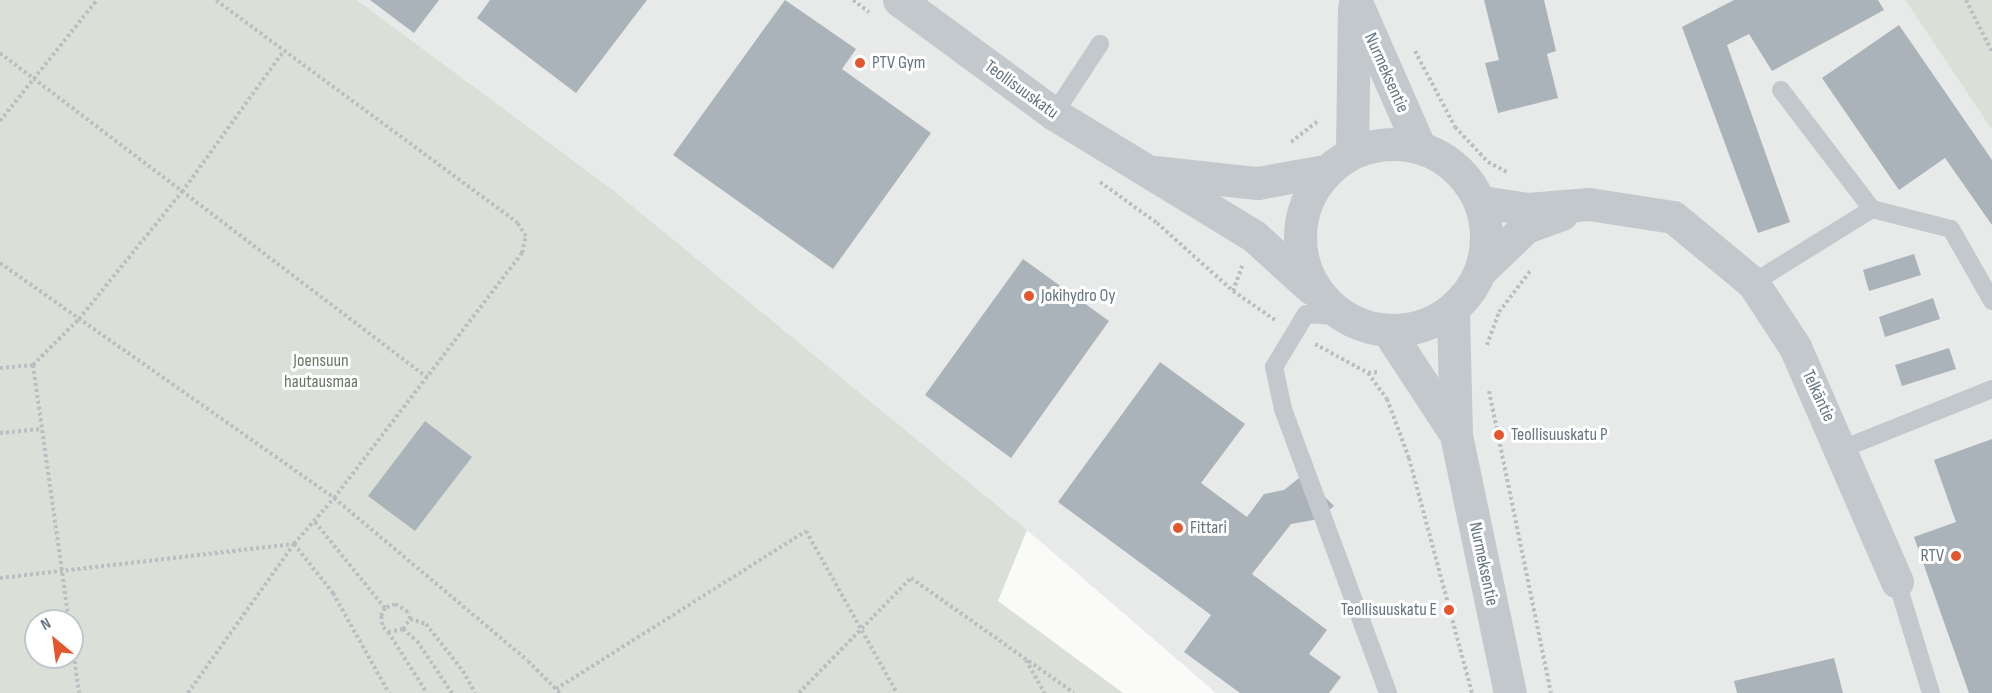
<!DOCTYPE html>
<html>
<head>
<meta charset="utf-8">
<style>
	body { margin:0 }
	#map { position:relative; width:1992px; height:693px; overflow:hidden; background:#fafaf8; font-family:"Sofia Sans Condensed",sans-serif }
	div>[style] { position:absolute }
	.built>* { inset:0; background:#e8e9e9 }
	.green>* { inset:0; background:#dadfd7 }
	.building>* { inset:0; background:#aab3b9 }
	.path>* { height:4px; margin-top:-2px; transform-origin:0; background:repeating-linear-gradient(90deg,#bbbfc2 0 3px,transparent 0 6px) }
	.service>* { height:18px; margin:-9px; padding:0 9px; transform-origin:9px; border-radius:9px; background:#c3c8cc }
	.minor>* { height:33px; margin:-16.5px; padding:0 16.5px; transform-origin:16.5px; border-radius:16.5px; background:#c3c8cc }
	.tertiary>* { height:33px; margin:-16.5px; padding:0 16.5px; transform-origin:16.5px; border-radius:16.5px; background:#c3c8cc }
	.tertiary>.ring { margin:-16.5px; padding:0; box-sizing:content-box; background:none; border:33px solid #c3c8cc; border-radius:50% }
	.dots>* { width:16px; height:16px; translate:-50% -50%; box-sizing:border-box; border:3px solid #fff; border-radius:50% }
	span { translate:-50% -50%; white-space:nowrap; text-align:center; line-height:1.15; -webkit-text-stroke:6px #fff; paint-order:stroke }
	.poi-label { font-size:18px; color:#657683 }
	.left { translate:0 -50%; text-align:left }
	.right { translate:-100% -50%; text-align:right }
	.street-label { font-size:18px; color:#657683 }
	.park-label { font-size:18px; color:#687a64 }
	.north { position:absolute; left:24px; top:609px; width:60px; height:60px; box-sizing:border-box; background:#fff; border:2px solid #c1c8cd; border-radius:50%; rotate:331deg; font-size:16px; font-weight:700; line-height:24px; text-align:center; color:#657683 }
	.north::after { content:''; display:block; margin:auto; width:21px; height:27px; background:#e4572e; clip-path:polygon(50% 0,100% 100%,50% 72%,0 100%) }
</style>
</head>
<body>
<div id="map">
	<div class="built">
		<i style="clip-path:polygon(357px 0,1905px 0,1992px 130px,1992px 693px,1216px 693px,1027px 530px,613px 190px)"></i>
	</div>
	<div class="green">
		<i style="clip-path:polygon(evenodd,0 0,357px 0,613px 190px,1027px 530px,998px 601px,1123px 693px,0 693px,0 0,36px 621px,72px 621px,72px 657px,36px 657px,36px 621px)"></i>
		<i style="clip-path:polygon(1905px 0,1992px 0,1992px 130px)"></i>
	</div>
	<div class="building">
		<i style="clip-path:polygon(370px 0,439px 0,414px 33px)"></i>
		<i style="clip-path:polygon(490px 0,647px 0,576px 93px,477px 18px)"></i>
		<i style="clip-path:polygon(785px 0,856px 49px,842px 69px,931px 133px,833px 269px,673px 155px)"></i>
		<i style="clip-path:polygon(1484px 0,1544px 0,1556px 51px,1547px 54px,1558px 98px,1498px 113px,1485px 63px,1499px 60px)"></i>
		<i style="clip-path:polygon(1734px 0,1878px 0,1884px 10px,1772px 71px,1749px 34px,1727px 45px,1790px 222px,1758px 233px,1682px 27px)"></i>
		<i style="clip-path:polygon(1899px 25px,1992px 160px,1992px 225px,1945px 158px,1899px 190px,1822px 78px)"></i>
		<i style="clip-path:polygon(1914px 254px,1921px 275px,1869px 291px,1863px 270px)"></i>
		<i style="clip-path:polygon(1023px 259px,1109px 321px,1011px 458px,925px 395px)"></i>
		<i style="clip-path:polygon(1933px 298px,1940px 319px,1885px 337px,1879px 317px)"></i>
		<i style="clip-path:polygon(1949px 348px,1956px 369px,1902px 386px,1895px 365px)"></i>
		<i style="clip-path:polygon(1160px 362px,1245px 424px,1201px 483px,1247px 517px,1264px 494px,1284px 490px,1303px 475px,1334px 506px,1319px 519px,1291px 524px,1252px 574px,1327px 630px,1309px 654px,1341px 677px,1329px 693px,1240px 693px,1184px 652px,1211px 615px,1058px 502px)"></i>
		<i style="clip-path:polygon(425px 421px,472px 457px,415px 531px,368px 496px)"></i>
		<i style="clip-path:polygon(1992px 439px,1992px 693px,1969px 693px,1914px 537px,1956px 522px,1934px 460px)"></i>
		<i style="clip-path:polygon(1834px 658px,1843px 693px,1737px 693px,1734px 681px)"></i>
	</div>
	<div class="path">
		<i style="left:853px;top:0;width:20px;rotate:37deg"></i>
		<i style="left:1966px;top:0;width:58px;rotate:63.4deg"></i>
		<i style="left:1415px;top:51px;width:86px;rotate:62.2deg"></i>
		<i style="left:1455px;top:127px;width:48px;rotate:46.7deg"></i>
		<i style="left:1488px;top:162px;width:24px;rotate:28deg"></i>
		<i style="left:0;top:53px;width:537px;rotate:37.21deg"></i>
		<i style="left:0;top:121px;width:155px;rotate:-51.3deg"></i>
		<i style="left:1291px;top:142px;width:36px;rotate:-38deg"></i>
		<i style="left:1100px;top:182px;width:70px;rotate:35.7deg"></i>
		<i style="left:1157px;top:223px;width:102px;rotate:41.8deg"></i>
		<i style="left:1233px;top:291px;width:51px;rotate:34.6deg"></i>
		<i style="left:0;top:263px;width:408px;rotate:35.1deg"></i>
		<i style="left:334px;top:498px;width:309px;rotate:-52.5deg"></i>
		<i style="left:522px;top:253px;width:17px;rotate:-77deg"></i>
		<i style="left:526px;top:236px;width:15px;rotate:-122deg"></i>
		<i style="left:518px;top:223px;width:375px;rotate:-143.6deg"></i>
		<i style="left:1233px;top:291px;width:27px;rotate:-70deg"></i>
		<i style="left:1315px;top:344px;width:60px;rotate:28.7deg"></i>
		<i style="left:1368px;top:373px;width:10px;rotate:-6deg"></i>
		<i style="left:1487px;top:345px;width:35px;rotate:-70deg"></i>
		<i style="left:1499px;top:312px;width:53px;rotate:-52.7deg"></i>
		<i style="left:33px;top:365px;width:65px;rotate:-45deg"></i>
		<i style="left:79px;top:319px;width:164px;rotate:-51deg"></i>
		<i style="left:182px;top:192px;width:173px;rotate:-54.2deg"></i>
		<i style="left:0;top:368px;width:33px;rotate:-5deg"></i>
		<i style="left:33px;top:365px;width:259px;rotate:82deg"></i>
		<i style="left:1368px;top:373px;width:32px;rotate:54deg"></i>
		<i style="left:1387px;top:399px;width:63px;rotate:69.6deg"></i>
		<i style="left:1409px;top:458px;width:243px;rotate:75deg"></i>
		<i style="left:1489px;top:391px;width:308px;rotate:78.4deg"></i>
		<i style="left:0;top:433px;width:40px;rotate:-5.7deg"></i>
		<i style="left:315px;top:522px;width:111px;rotate:50.9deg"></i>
		<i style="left:385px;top:608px;width:9px;rotate:117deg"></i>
		<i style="left:381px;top:616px;width:11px;rotate:80deg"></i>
		<i style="left:383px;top:627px;width:7px;rotate:45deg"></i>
		<i style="left:388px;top:632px;width:15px;rotate:-11deg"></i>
		<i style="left:403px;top:629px;width:12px;rotate:-55deg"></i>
		<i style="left:410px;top:619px;width:7px;rotate:-106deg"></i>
		<i style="left:408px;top:612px;width:15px;rotate:-148deg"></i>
		<i style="left:395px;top:604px;width:11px;rotate:158deg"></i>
		<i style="left:294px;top:544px;width:63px;rotate:51.5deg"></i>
		<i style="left:333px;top:593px;width:115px;rotate:60.8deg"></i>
		<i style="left:0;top:578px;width:296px;rotate:-6.6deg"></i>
		<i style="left:410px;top:619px;width:17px;rotate:17deg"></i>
		<i style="left:426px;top:624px;width:60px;rotate:51.8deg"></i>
		<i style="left:463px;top:671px;width:25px;rotate:61deg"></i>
		<i style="left:403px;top:629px;width:18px;rotate:41deg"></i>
		<i style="left:417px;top:641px;width:63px;rotate:56.1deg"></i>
		<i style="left:388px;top:632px;width:72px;rotate:57.4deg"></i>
		<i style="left:72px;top:643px;width:50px;rotate:82deg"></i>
		<i style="left:1026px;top:660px;width:38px;rotate:61deg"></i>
		<i style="left:556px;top:689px;width:296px;rotate:-32.3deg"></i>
		<i style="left:806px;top:531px;width:186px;rotate:60.7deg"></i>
		<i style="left:188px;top:693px;width:183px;rotate:-54.6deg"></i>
		<i style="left:294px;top:544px;width:61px;rotate:-49deg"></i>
		<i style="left:334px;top:498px;width:253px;rotate:40deg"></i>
		<i style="left:528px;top:661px;width:45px;rotate:45deg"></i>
		<i style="left:799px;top:693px;width:161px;rotate:-45.8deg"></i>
		<i style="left:911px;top:578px;width:199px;rotate:35.2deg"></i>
	</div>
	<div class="service">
		<i style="left:1781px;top:90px;width:150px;rotate:52.6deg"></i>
		<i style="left:1054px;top:114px;width:84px;rotate:-56.7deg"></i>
		<i style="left:1753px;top:283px;width:140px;rotate:-31.9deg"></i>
		<i style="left:1872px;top:209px;width:81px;rotate:14.2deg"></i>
		<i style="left:1951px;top:229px;width:83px;rotate:60.3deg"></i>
		<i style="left:1341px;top:316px;width:35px;rotate:-177deg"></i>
		<i style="left:1306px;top:314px;width:62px;rotate:121.1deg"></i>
		<i style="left:1274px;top:367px;width:43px;rotate:77.9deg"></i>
		<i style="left:1283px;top:409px;width:303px;rotate:69.7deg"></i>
		<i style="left:1842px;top:449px;width:162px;rotate:-21.8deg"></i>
		<i style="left:1897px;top:582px;width:116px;rotate:73deg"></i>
	</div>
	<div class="minor">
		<i style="left:1482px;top:202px;width:47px;rotate:8.7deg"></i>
		<i style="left:1528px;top:209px;width:61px;rotate:-4.7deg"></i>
		<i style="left:1589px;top:204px;width:85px;rotate:8.8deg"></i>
		<i style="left:1673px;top:217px;width:104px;rotate:39.5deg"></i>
		<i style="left:1753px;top:283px;width:77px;rotate:56.7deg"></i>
		<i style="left:1795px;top:347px;width:256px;rotate:66.5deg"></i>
		<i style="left:1481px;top:270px;width:62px;rotate:-43.7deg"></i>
		<i style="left:1526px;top:227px;width:38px;rotate:-20deg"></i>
	</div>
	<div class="tertiary">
		<i style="left:899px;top:0;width:192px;rotate:36.3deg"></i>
		<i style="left:1054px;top:114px;width:234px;rotate:31.4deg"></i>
		<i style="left:1254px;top:236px;width:77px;rotate:42.4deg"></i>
		<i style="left:1355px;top:0;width:159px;rotate:66.3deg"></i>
		<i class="ring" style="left:1300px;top:144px;width:153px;height:153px"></i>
		<i style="left:1352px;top:152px;width:144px;rotate:-89.2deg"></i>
		<i style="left:1154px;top:172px;width:104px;rotate:6.1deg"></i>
		<i style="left:1257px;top:183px;width:69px;rotate:-10deg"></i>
		<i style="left:1453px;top:312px;width:123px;rotate:88.6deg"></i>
		<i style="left:1456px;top:435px;width:264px;rotate:78.2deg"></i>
		<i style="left:1388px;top:331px;width:122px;rotate:56.7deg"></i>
	</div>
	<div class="dots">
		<i style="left:860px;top:63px;background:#e4572e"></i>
		<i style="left:1029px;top:296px;background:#e4572e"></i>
		<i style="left:1499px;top:435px;background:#e4572e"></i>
		<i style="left:1178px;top:528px;background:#e4572e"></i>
		<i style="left:1956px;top:556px;background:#e4572e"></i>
		<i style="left:1449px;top:610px;background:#e4572e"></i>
	</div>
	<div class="poi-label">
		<span class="left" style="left:872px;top:63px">PTV Gym</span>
		<span class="left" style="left:1041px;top:296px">Jokihydro Oy</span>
		<span class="left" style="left:1511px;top:435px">Teollisuuskatu P</span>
		<span class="left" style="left:1190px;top:528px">Fittari</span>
		<span class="right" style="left:1944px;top:556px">RTV</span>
		<span class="right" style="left:1437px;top:610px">Teollisuuskatu E</span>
	</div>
	<div class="street-label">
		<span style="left:1386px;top:73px;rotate:66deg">Nurmeksentie</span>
		<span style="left:1021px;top:90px;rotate:36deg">Teollisuuskatu</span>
		<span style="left:1818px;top:396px;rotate:65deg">Telkäntie</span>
		<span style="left:1483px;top:564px;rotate:78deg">Nurmeksentie</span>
	</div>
	<div class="park-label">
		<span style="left:321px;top:372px">Joensuun<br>hautausmaa</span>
	</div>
	<div class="north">N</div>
</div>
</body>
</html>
